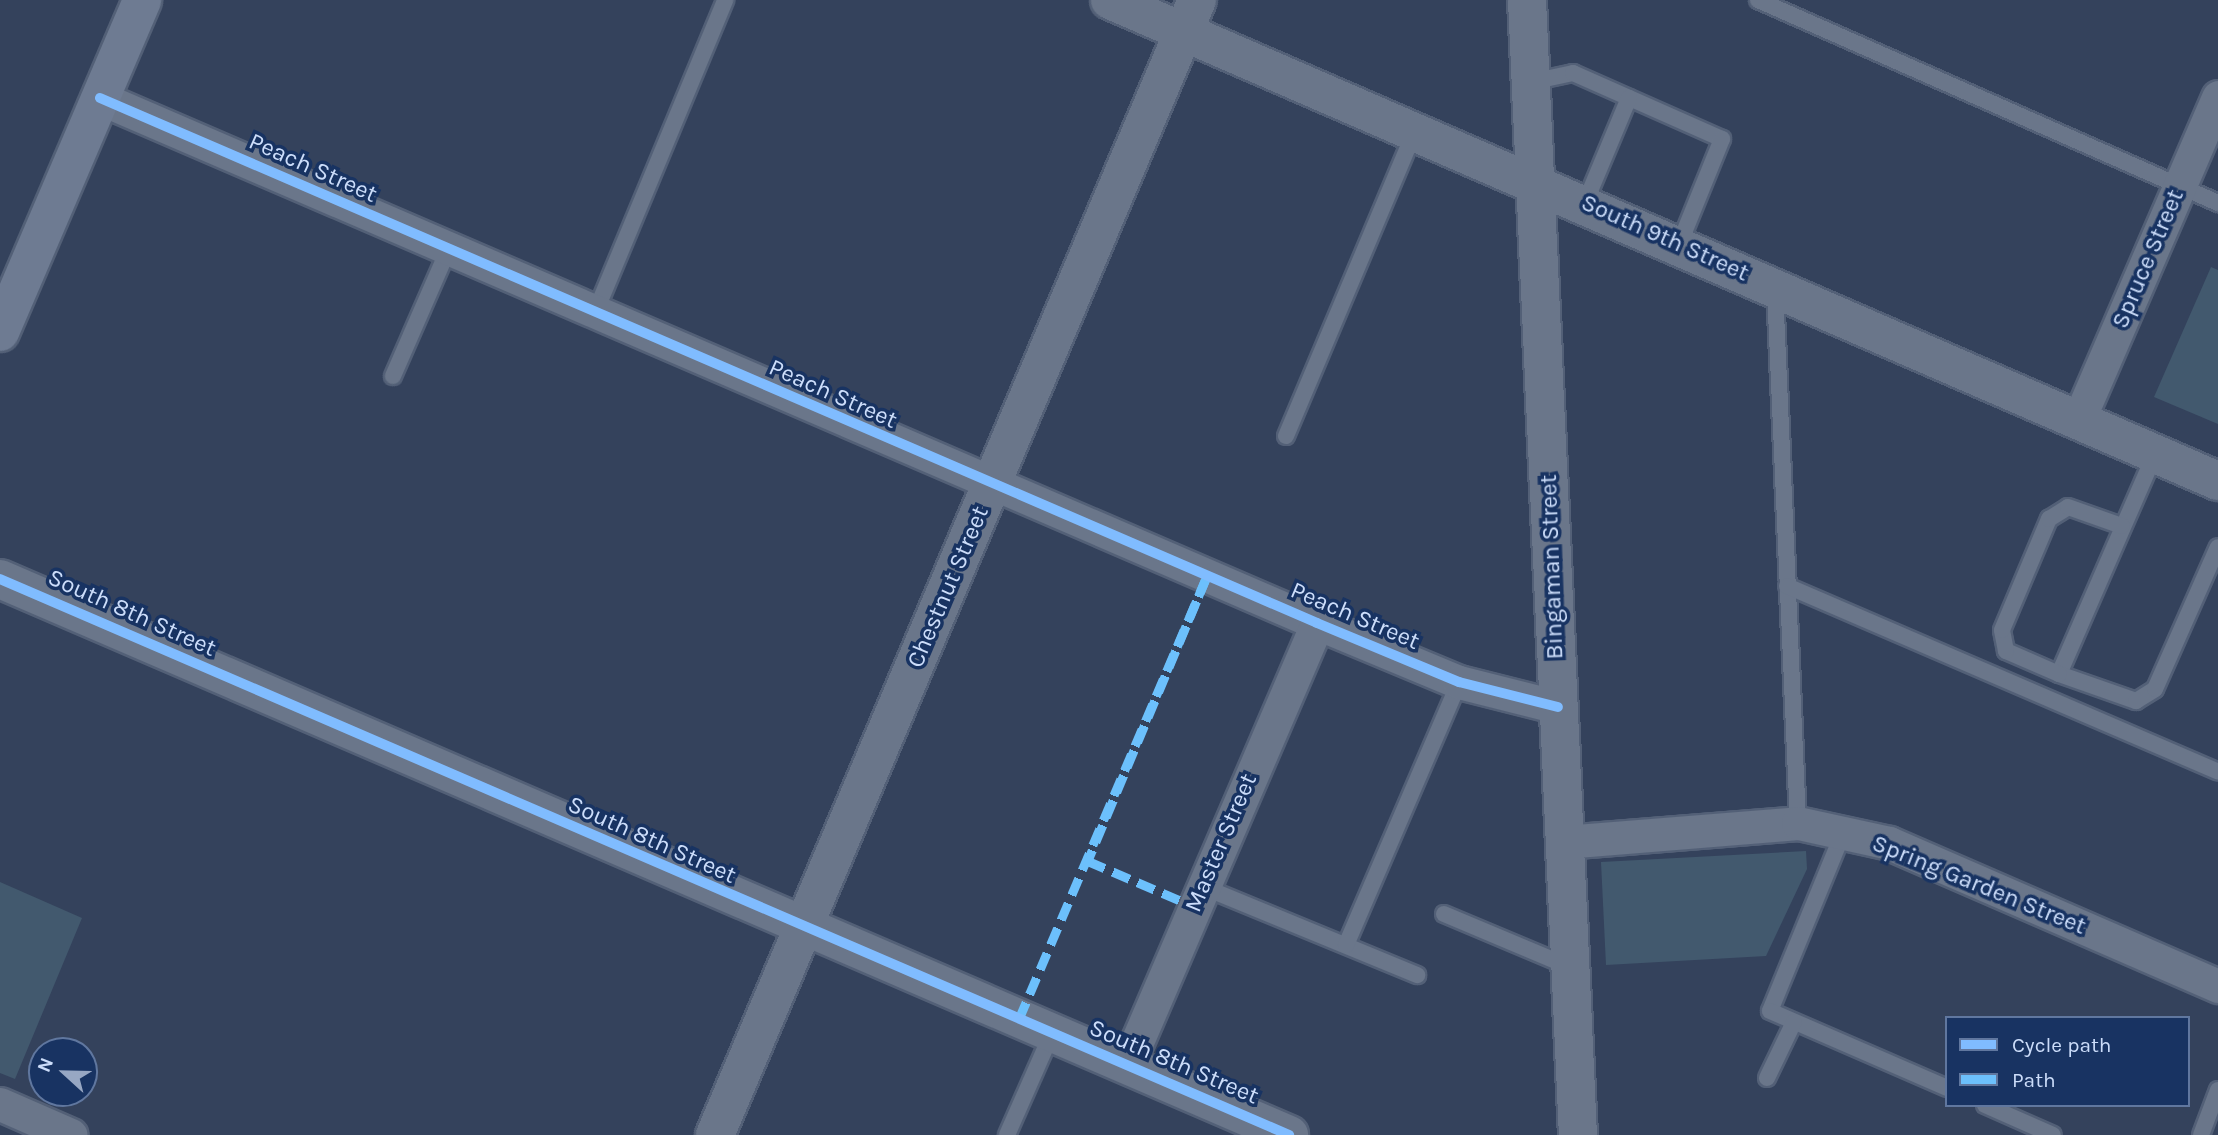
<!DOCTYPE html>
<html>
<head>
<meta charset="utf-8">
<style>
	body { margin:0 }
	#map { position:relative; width:2218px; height:1135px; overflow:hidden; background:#34425c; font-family:Karla,sans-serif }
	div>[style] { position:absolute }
	.building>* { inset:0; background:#42596e }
	.roads { filter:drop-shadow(2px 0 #536077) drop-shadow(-2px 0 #536077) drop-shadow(0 2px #536077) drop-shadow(0 -2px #536077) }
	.service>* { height:16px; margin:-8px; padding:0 8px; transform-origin:8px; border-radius:8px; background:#6a768a }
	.minor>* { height:33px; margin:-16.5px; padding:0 16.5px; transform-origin:16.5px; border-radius:16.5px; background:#6a768a }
	.tertiary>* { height:38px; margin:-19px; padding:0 19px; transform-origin:19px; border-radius:19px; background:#6a768a }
	.primary>* { height:38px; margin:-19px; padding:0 19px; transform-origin:19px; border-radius:19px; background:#6e7b92 }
	.quiet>* { height:9px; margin-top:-4.5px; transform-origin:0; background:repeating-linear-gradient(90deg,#6cc0fc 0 18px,transparent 0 27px) }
	.cycleway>* { height:10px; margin:-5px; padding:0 5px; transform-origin:5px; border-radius:5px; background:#80bcff }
	span { translate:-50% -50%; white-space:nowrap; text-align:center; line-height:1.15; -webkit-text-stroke:7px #183362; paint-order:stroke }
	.street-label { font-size:24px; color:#ccddfa }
	.legend { position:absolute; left:1945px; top:1016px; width:245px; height:91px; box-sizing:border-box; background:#183362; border:2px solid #60779f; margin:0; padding:9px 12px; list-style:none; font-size:21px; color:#ccddfa }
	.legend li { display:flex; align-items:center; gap:14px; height:35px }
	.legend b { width:35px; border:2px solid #60779f }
	.north { position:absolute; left:28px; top:1037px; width:70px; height:70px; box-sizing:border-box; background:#183362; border:2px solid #60779f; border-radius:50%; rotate:292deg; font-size:19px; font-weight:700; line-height:28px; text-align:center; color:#ccddfa }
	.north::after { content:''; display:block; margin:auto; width:24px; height:32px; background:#97a7c3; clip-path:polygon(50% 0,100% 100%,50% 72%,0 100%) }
</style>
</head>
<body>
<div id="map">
	<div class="building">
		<i style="clip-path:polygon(2211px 267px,2218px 270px,2218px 424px,2154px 397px)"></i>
		<i style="clip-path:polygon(1806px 851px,1807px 869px,1766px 956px,1606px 965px,1601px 862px)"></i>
		<i style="clip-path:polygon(0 882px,82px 918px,15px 1079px,0 1073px)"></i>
	</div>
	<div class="roads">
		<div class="service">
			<i style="left:1758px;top:0;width:503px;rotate:23.81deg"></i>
			<i style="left:1531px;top:82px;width:43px;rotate:-12.1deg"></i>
			<i style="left:1573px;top:73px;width:163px;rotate:23.9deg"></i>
			<i style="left:1722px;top:139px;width:114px;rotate:112.1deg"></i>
			<i style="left:1585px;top:203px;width:114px;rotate:-67.3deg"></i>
			<i style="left:1775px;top:289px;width:534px;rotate:87.53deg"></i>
			<i style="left:595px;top:313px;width:339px;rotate:-67.4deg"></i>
			<i style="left:393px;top:376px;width:137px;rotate:-66.4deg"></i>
			<i style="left:1286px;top:436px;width:331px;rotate:-67.1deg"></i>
			<i style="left:2155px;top:454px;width:240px;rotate:113.6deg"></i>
			<i style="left:2059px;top:674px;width:82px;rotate:19.3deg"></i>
			<i style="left:2136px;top:701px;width:22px;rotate:-32deg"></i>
			<i style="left:2155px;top:689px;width:155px;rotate:-66.1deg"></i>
			<i style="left:1787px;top:586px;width:469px;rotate:23.3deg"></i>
			<i style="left:2059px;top:674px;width:58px;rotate:-156.5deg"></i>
			<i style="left:2006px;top:651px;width:21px;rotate:-101deg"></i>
			<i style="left:2002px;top:630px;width:121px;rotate:-67.1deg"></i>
			<i style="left:2049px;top:519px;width:22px;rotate:-32deg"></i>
			<i style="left:2068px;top:507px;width:57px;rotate:19.4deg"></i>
			<i style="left:1843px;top:833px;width:192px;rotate:112.3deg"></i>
			<i style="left:1770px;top:1011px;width:193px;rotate:23.5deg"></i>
			<i style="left:1201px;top:886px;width:234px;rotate:22.4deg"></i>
			<i style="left:1444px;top:914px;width:137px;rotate:22.8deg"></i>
			<i style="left:1346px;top:945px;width:286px;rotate:-66.7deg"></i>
			<i style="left:1767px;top:1078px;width:62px;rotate:-64.3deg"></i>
			<i style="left:1985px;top:1105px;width:74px;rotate:23.8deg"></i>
			<i style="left:1007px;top:1135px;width:111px;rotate:-66.2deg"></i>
			<i style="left:2201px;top:1135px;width:48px;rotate:-69.3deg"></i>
		</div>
		<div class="minor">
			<i style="left:100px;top:98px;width:1325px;rotate:23.33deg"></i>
			<i style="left:1317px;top:623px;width:154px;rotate:22.6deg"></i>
			<i style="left:1459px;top:682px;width:102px;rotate:14.2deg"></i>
			<i style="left:2078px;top:421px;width:353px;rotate:-66.6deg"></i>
			<i style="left:1564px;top:842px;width:235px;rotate:-4.6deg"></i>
			<i style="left:1798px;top:823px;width:93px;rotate:12.4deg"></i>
			<i style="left:1889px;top:843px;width:359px;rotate:23.5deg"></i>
			<i style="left:1127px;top:1065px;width:481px;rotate:-66.7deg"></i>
			<i style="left:0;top:1104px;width:77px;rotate:23.6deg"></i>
		</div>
		<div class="tertiary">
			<i style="left:1110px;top:0;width:1208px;rotate:23.47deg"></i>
			<i style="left:1527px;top:0;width:1136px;rotate:87.43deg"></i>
			<i style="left:0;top:579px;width:1404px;rotate:23.33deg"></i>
			<i style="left:715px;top:1135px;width:1233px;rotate:-66.99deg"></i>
		</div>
		<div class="primary">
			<i style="left:0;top:332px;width:361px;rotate:-66.8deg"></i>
		</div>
	</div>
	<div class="quiet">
		<i style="left:1019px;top:1019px;width:481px;rotate:-67deg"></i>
		<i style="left:1207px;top:576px;width:309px;rotate:112.7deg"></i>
		<i style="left:1088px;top:861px;width:114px;rotate:23.2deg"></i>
	</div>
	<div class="cycleway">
		<i style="left:100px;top:98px;width:1325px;rotate:23.33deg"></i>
		<i style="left:1317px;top:623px;width:154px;rotate:22.6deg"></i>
		<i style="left:1459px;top:682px;width:102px;rotate:14.2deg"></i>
		<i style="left:0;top:579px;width:1404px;rotate:23.33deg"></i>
	</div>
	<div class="street-label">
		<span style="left:313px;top:168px;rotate:24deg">Peach Street</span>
		<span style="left:1665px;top:238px;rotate:24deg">South 9th Street</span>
		<span style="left:2148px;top:259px;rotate:-67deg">Spruce Street</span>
		<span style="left:833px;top:394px;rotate:24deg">Peach Street</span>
		<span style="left:1552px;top:567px;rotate:-92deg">Bingaman Street</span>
		<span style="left:948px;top:587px;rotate:-67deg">Chestnut Street</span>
		<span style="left:132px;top:613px;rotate:24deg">South 8th Street</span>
		<span style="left:1355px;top:616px;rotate:23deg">Peach Street</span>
		<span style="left:652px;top:840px;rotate:24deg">South 8th Street</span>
		<span style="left:1221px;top:843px;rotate:-67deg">Master Street</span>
		<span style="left:1979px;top:885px;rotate:22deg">Spring Garden Street</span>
		<span style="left:1174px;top:1062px;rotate:23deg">South 8th Street</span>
	</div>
	<ul class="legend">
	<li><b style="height:9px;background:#80bcff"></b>Cycle path</li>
	<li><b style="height:9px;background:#6cc0fc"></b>Path</li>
	</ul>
	<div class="north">N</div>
</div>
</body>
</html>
